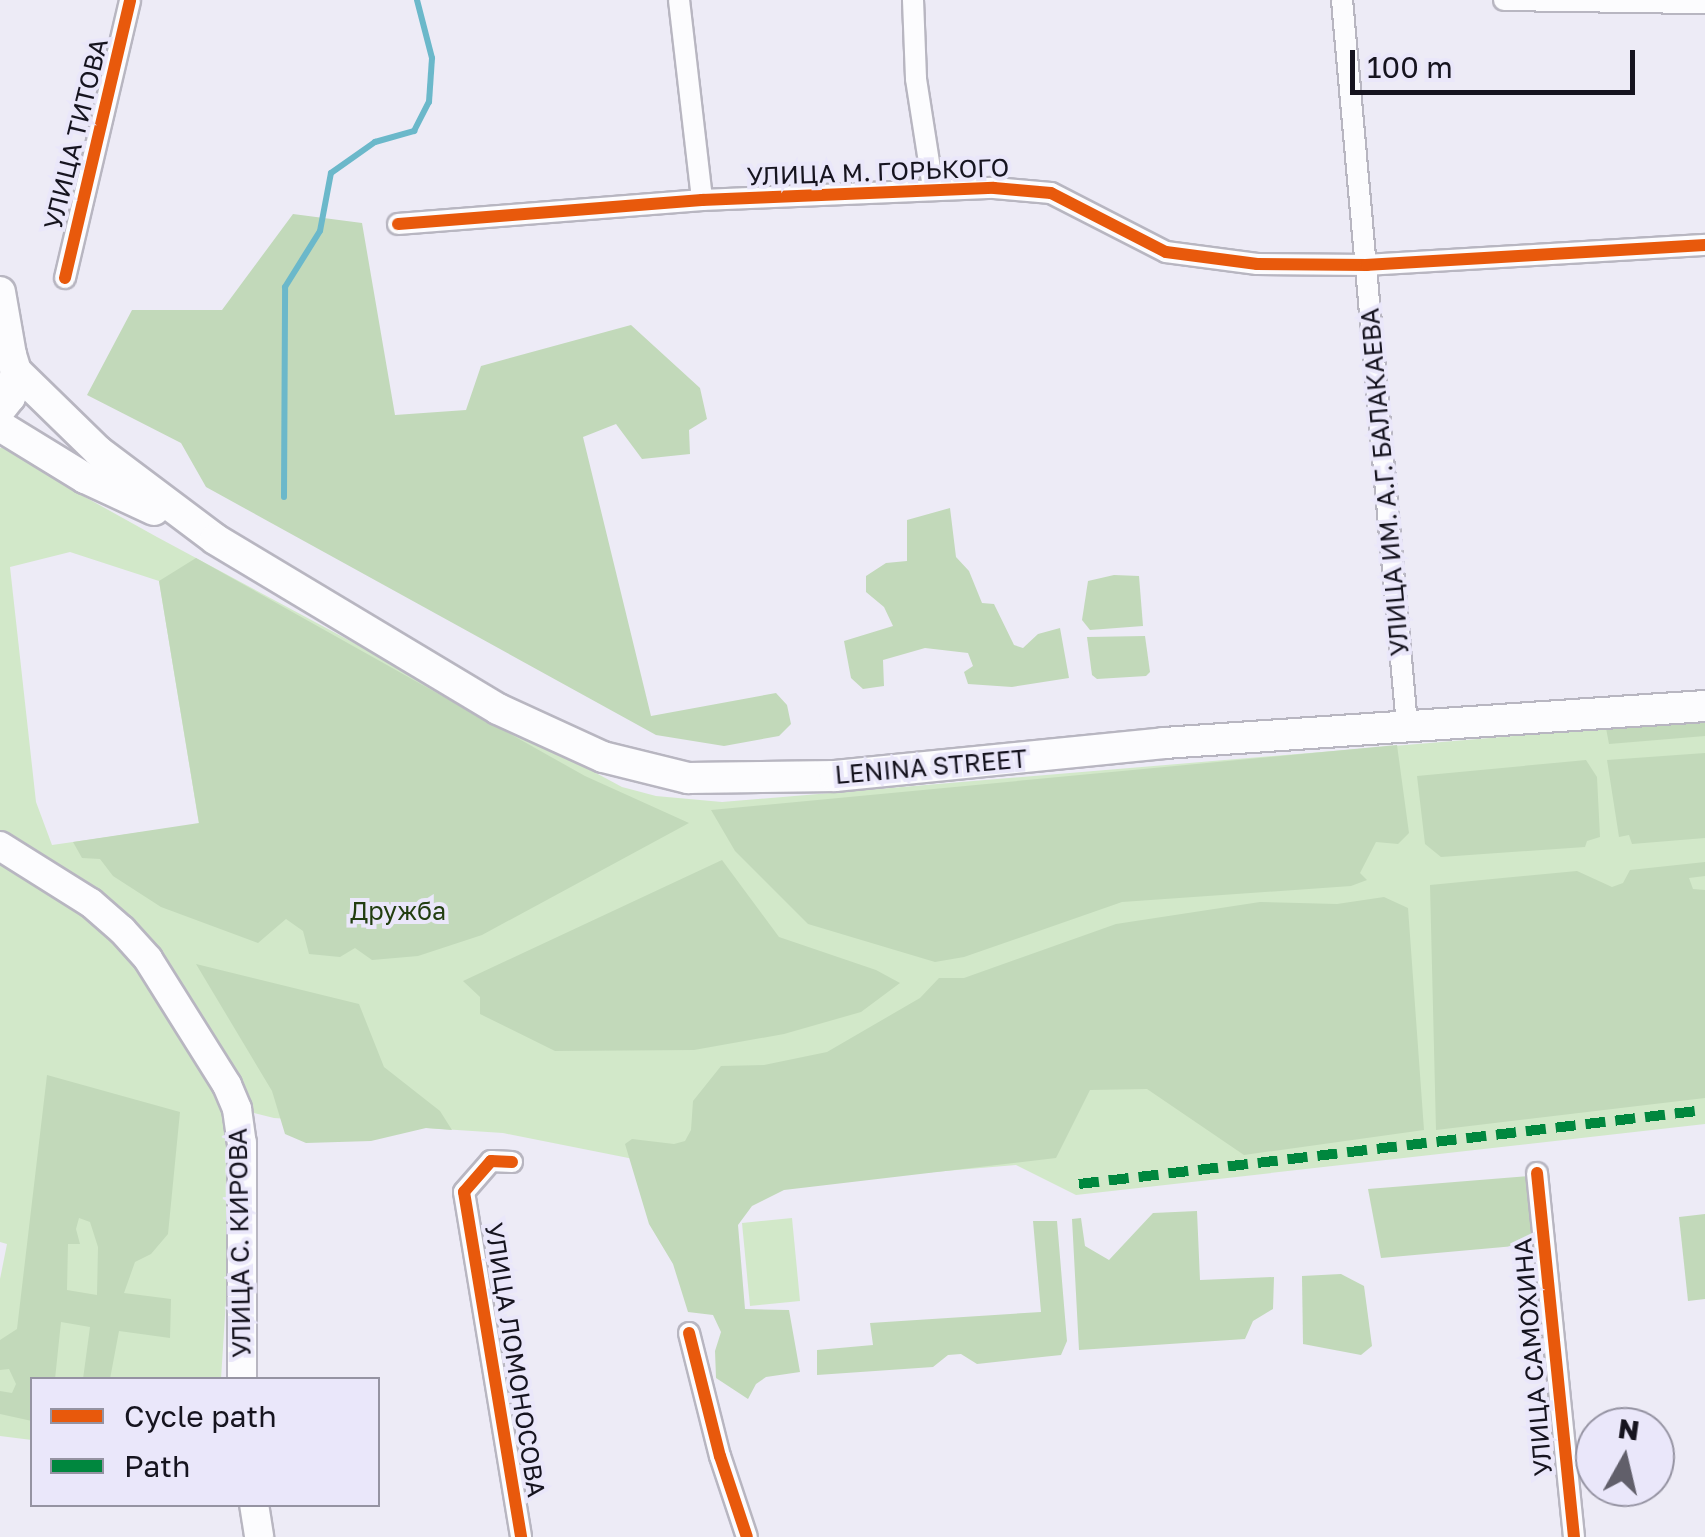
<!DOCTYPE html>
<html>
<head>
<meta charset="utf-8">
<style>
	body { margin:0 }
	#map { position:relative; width:1705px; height:1537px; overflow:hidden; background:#edebf6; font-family:"Golos Text",sans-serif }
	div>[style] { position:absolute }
	.green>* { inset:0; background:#d2e8c9 }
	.forest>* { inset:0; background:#c2d9ba }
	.stream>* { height:6px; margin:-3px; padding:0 3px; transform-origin:3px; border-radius:3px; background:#6bb8ca }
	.roads { filter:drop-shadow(2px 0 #b8b6c1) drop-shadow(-2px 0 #b8b6c1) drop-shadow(0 2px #b8b6c1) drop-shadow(0 -2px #b8b6c1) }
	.minor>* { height:20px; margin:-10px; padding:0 10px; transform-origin:10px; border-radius:10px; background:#fcfcfe }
	.secondary>* { height:28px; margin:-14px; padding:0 14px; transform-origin:14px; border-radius:14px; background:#fcfcfe }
	.primary>* { height:30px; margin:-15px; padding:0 15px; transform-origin:15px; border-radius:15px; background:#fcfcfe }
	.quiet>* { height:10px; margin-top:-5px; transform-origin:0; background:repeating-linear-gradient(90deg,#00873e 0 20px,transparent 0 30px) }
	.cycleway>* { height:12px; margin:-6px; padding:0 6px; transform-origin:6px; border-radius:6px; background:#e8590c }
	span { translate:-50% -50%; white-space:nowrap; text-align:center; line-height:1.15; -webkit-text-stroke:8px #eae7fa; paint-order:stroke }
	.street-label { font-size:25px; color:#16141f }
	.park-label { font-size:25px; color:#223e10 }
	.legend { position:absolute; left:30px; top:1377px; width:350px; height:130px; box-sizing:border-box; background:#eae7fa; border:2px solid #9593a2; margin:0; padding:12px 18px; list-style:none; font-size:30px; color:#16141f }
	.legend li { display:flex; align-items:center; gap:20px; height:50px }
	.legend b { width:50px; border:2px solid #9593a2 }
	.north { position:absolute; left:1575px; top:1407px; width:100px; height:100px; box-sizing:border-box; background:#eae7fa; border:2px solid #9593a2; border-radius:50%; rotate:8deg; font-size:28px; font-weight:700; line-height:40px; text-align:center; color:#16141f }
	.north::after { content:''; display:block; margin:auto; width:35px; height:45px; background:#615f6a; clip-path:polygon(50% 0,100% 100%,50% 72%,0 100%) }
	.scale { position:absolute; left:1350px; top:50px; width:285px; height:45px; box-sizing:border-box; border:5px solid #16141f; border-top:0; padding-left:12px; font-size:30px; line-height:35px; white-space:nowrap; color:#16141f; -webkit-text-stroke:8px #eae7fa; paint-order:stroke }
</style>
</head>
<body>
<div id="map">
	<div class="green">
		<i style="clip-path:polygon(evenodd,13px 445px,76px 492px,157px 537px,622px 787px,656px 796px,722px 802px,1705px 720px,1705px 1124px,1076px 1195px,1016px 1165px,769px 1186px,503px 1133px,274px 1118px,238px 1109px,221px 1379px,32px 1380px,32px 1440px,0 1436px,0 1279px,7px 1244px,0 1242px,0 448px,13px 445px,70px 552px,159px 581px,199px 824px,52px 845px,36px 802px,10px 567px,70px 552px)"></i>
		<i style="clip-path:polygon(792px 1218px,800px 1301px,750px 1306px,742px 1223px)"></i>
	</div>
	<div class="forest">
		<i style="clip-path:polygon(293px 214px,362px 223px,395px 415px,466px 410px,481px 366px,631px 325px,700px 388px,707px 419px,689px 430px,690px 454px,642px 459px,616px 424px,583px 437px,651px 716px,776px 693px,787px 705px,791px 724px,779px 736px,724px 746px,656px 735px,206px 487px,181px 443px,87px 395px,132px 310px,222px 310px)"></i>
		<i style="clip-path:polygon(950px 508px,956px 557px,969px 571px,982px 603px,994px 604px,1014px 645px,1023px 648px,1038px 634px,1060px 628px,1069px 678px,1012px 687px,968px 684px,964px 672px,973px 666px,968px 653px,925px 648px,883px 660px,884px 686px,863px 689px,851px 678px,844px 641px,893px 626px,884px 607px,866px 592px,866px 576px,886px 563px,907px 561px,907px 520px)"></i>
		<i style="clip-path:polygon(196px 558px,585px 776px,689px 823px,482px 935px,418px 956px,372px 960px,355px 948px,340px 957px,309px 954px,303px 931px,286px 919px,258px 943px,161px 907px,113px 876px,100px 859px,82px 858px,73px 842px,199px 823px,159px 581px)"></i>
		<i style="clip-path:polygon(1114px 575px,1139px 576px,1143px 626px,1090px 630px,1082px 620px,1088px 581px)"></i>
		<i style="clip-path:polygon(1145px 636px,1150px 672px,1146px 676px,1097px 679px,1092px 675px,1087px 637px)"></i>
		<i style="clip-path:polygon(1705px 720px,1705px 736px,1609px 744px,1606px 728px)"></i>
		<i style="clip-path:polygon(1397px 745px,1409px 833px,1398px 844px,1376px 842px,1360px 873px,1367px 880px,1351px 886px,1122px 902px,964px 957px,935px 962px,808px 924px,735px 851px,711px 810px)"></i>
		<i style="clip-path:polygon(1705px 753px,1705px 838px,1632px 844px,1629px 835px,1619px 837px,1607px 760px)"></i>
		<i style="clip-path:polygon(1586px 760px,1597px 777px,1600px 837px,1587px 841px,1585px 847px,1441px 857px,1425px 844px,1417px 776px)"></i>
		<i style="clip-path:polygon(722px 860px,779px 937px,876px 970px,900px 983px,861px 1012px,784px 1034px,694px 1050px,555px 1051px,480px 1014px,480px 997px,463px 981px)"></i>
		<i style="clip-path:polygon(1705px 862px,1705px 876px,1689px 878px,1693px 889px,1705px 890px,1705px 1098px,1436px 1130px,1430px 885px,1577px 871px,1612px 887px,1623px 883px,1630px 870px)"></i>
		<i style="clip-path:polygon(1384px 897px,1408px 908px,1424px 1130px,1244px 1155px,1147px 1089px,1090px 1090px,1056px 1158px,784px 1190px,752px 1206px,738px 1225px,745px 1309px,789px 1310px,800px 1372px,766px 1377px,756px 1384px,748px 1399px,716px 1378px,715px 1351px,721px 1332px,713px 1315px,688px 1312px,673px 1264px,649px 1224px,625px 1144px,632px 1139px,674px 1144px,685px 1141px,691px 1130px,693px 1101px,721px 1066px,764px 1065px,827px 1052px,920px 998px,939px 978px,964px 978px,1116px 924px,1260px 902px,1337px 904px)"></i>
		<i style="clip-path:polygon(196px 964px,359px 1004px,384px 1067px,440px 1111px,452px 1130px,426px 1128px,371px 1141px,306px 1143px,285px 1134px,272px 1091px)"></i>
		<i style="clip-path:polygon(evenodd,47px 1075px,180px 1112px,168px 1234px,151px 1254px,135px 1262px,124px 1293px,171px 1299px,170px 1338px,119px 1331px,110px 1379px,83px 1379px,90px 1327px,61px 1322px,55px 1379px,32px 1380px,32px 1421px,0 1414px,0 1391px,12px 1393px,16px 1384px,9px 1369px,0 1370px,0 1340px,17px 1329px,47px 1075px,79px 1218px,90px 1222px,98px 1247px,97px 1295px,67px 1290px,68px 1244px,80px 1244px,76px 1229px,79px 1218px)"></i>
		<i style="clip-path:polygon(1529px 1176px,1534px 1233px,1527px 1245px,1381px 1258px,1368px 1189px)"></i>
		<i style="clip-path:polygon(1197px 1211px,1200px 1280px,1274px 1277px,1273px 1309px,1253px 1321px,1245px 1339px,1079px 1350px,1072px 1219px,1081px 1218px,1085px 1246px,1109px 1260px,1153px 1213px)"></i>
		<i style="clip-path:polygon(1705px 1214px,1705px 1299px,1688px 1301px,1679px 1217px)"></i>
		<i style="clip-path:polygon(1033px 1221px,1057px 1221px,1067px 1341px,1061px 1355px,977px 1364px,961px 1354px,948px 1355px,933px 1367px,817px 1375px,817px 1350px,873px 1345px,870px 1323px,1041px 1312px)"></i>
		<i style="clip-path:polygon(1341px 1274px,1364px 1286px,1372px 1346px,1361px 1355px,1303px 1344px,1302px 1276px)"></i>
	</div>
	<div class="stream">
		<i style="left:284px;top:497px;width:210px;rotate:-89.7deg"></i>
		<i style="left:285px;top:287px;width:66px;rotate:-58deg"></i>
		<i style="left:320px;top:231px;width:59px;rotate:-79.3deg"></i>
		<i style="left:331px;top:173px;width:54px;rotate:-35.2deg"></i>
		<i style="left:375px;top:142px;width:41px;rotate:-15.8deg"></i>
		<i style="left:414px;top:131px;width:33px;rotate:-63deg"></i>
		<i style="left:429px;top:102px;width:44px;rotate:-86.1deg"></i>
		<i style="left:432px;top:58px;width:60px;rotate:-104.5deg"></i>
	</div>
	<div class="roads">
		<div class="minor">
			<i style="left:679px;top:0;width:201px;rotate:83.4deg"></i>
			<i style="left:913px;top:0;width:79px;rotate:87.8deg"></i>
			<i style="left:916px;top:79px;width:110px;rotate:81.1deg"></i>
			<i style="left:1342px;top:0;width:728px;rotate:84.88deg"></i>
			<i style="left:1504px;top:0;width:201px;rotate:0.9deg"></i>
			<i style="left:398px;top:224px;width:305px;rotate:-4.5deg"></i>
			<i style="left:702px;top:200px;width:292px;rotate:-2.4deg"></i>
			<i style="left:994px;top:188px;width:57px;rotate:5deg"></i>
			<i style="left:1051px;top:193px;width:129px;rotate:27.2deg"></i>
			<i style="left:1166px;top:252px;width:92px;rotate:7.5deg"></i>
			<i style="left:1257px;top:264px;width:110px;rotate:0.5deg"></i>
			<i style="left:1367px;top:265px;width:339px;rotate:-3.4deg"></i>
			<i style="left:65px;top:278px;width:285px;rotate:-76.8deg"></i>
			<i style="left:512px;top:1162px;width:21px;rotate:-177deg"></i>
			<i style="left:491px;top:1161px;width:41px;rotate:131.1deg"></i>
			<i style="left:464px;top:1192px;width:350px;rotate:80.6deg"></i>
			<i style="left:1537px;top:1173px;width:366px;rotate:84.2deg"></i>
			<i style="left:689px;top:1333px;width:127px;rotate:75.9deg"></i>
			<i style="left:720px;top:1456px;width:85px;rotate:71.6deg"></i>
		</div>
		<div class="secondary">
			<i style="left:0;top:846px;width:107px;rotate:32.1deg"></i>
			<i style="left:91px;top:903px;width:41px;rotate:41.1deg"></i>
			<i style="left:122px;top:930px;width:39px;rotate:48deg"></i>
			<i style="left:148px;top:959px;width:149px;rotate:57.9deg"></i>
			<i style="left:227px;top:1085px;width:26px;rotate:67deg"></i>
			<i style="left:237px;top:1109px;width:34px;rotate:82deg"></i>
			<i style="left:242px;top:1143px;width:237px;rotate:90deg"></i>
			<i style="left:254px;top:1504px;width:33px;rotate:81deg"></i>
		</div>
		<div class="primary">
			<i style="left:0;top:292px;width:64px;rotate:80.1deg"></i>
			<i style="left:0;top:342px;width:17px;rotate:50deg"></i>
			<i style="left:11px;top:355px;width:17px;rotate:73deg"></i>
			<i style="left:16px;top:371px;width:27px;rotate:103deg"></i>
			<i style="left:10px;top:397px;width:16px;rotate:128deg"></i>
			<i style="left:16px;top:371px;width:115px;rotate:44.3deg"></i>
			<i style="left:98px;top:451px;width:146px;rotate:36.9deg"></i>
			<i style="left:215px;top:539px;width:330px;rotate:31deg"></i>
			<i style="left:498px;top:709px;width:115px;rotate:24.6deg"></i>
			<i style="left:603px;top:757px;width:88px;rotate:13.9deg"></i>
			<i style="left:688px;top:778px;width:147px;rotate:-0.8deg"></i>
			<i style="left:835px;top:776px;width:331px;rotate:-5.7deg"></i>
			<i style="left:1164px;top:743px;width:542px;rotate:-3.91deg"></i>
			<i style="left:0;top:426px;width:100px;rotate:31.5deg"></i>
			<i style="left:85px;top:478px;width:76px;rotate:24.9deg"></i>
		</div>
	</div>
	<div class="quiet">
		<i style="left:1079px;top:1184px;width:630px;rotate:-6.74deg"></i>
	</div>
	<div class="cycleway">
		<i style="left:398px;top:224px;width:305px;rotate:-4.5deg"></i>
		<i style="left:702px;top:200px;width:292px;rotate:-2.4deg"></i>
		<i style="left:994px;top:188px;width:57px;rotate:5deg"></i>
		<i style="left:1051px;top:193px;width:129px;rotate:27.2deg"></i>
		<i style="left:1166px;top:252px;width:92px;rotate:7.5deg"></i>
		<i style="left:1257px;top:264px;width:110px;rotate:0.5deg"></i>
		<i style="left:1367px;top:265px;width:339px;rotate:-3.4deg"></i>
		<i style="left:65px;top:278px;width:285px;rotate:-76.8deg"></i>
		<i style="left:512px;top:1162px;width:21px;rotate:-177deg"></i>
		<i style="left:491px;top:1161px;width:41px;rotate:131.1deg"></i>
		<i style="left:464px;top:1192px;width:350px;rotate:80.6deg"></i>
		<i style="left:1537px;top:1173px;width:366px;rotate:84.2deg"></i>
		<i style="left:689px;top:1333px;width:127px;rotate:75.9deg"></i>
		<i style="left:720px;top:1456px;width:85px;rotate:71.6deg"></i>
	</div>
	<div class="street-label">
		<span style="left:76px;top:134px;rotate:-76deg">УЛИЦА ТИТОВА</span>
		<span style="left:878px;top:172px;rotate:-2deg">УЛИЦА М. ГОРЬКОГО</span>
		<span style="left:1385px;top:482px;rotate:-95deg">УЛИЦА ИМ. А.Г. БАЛАКАЕВА</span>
		<span style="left:931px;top:767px;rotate:-5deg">LENINA STREET</span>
		<span style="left:240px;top:1243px;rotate:-91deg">УЛИЦА С. КИРОВА</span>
		<span style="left:1533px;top:1357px;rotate:-95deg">УЛИЦА САМОХИНА</span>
		<span style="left:515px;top:1360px;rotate:81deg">УЛИЦА ЛОМОНОСОВА</span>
	</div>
	<div class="park-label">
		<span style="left:398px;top:911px">Дружба</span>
	</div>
	<ul class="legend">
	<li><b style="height:12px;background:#e8590c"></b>Cycle path</li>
	<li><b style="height:12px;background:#00873e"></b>Path</li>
	</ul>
	<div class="north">N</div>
	<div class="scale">100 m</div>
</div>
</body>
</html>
